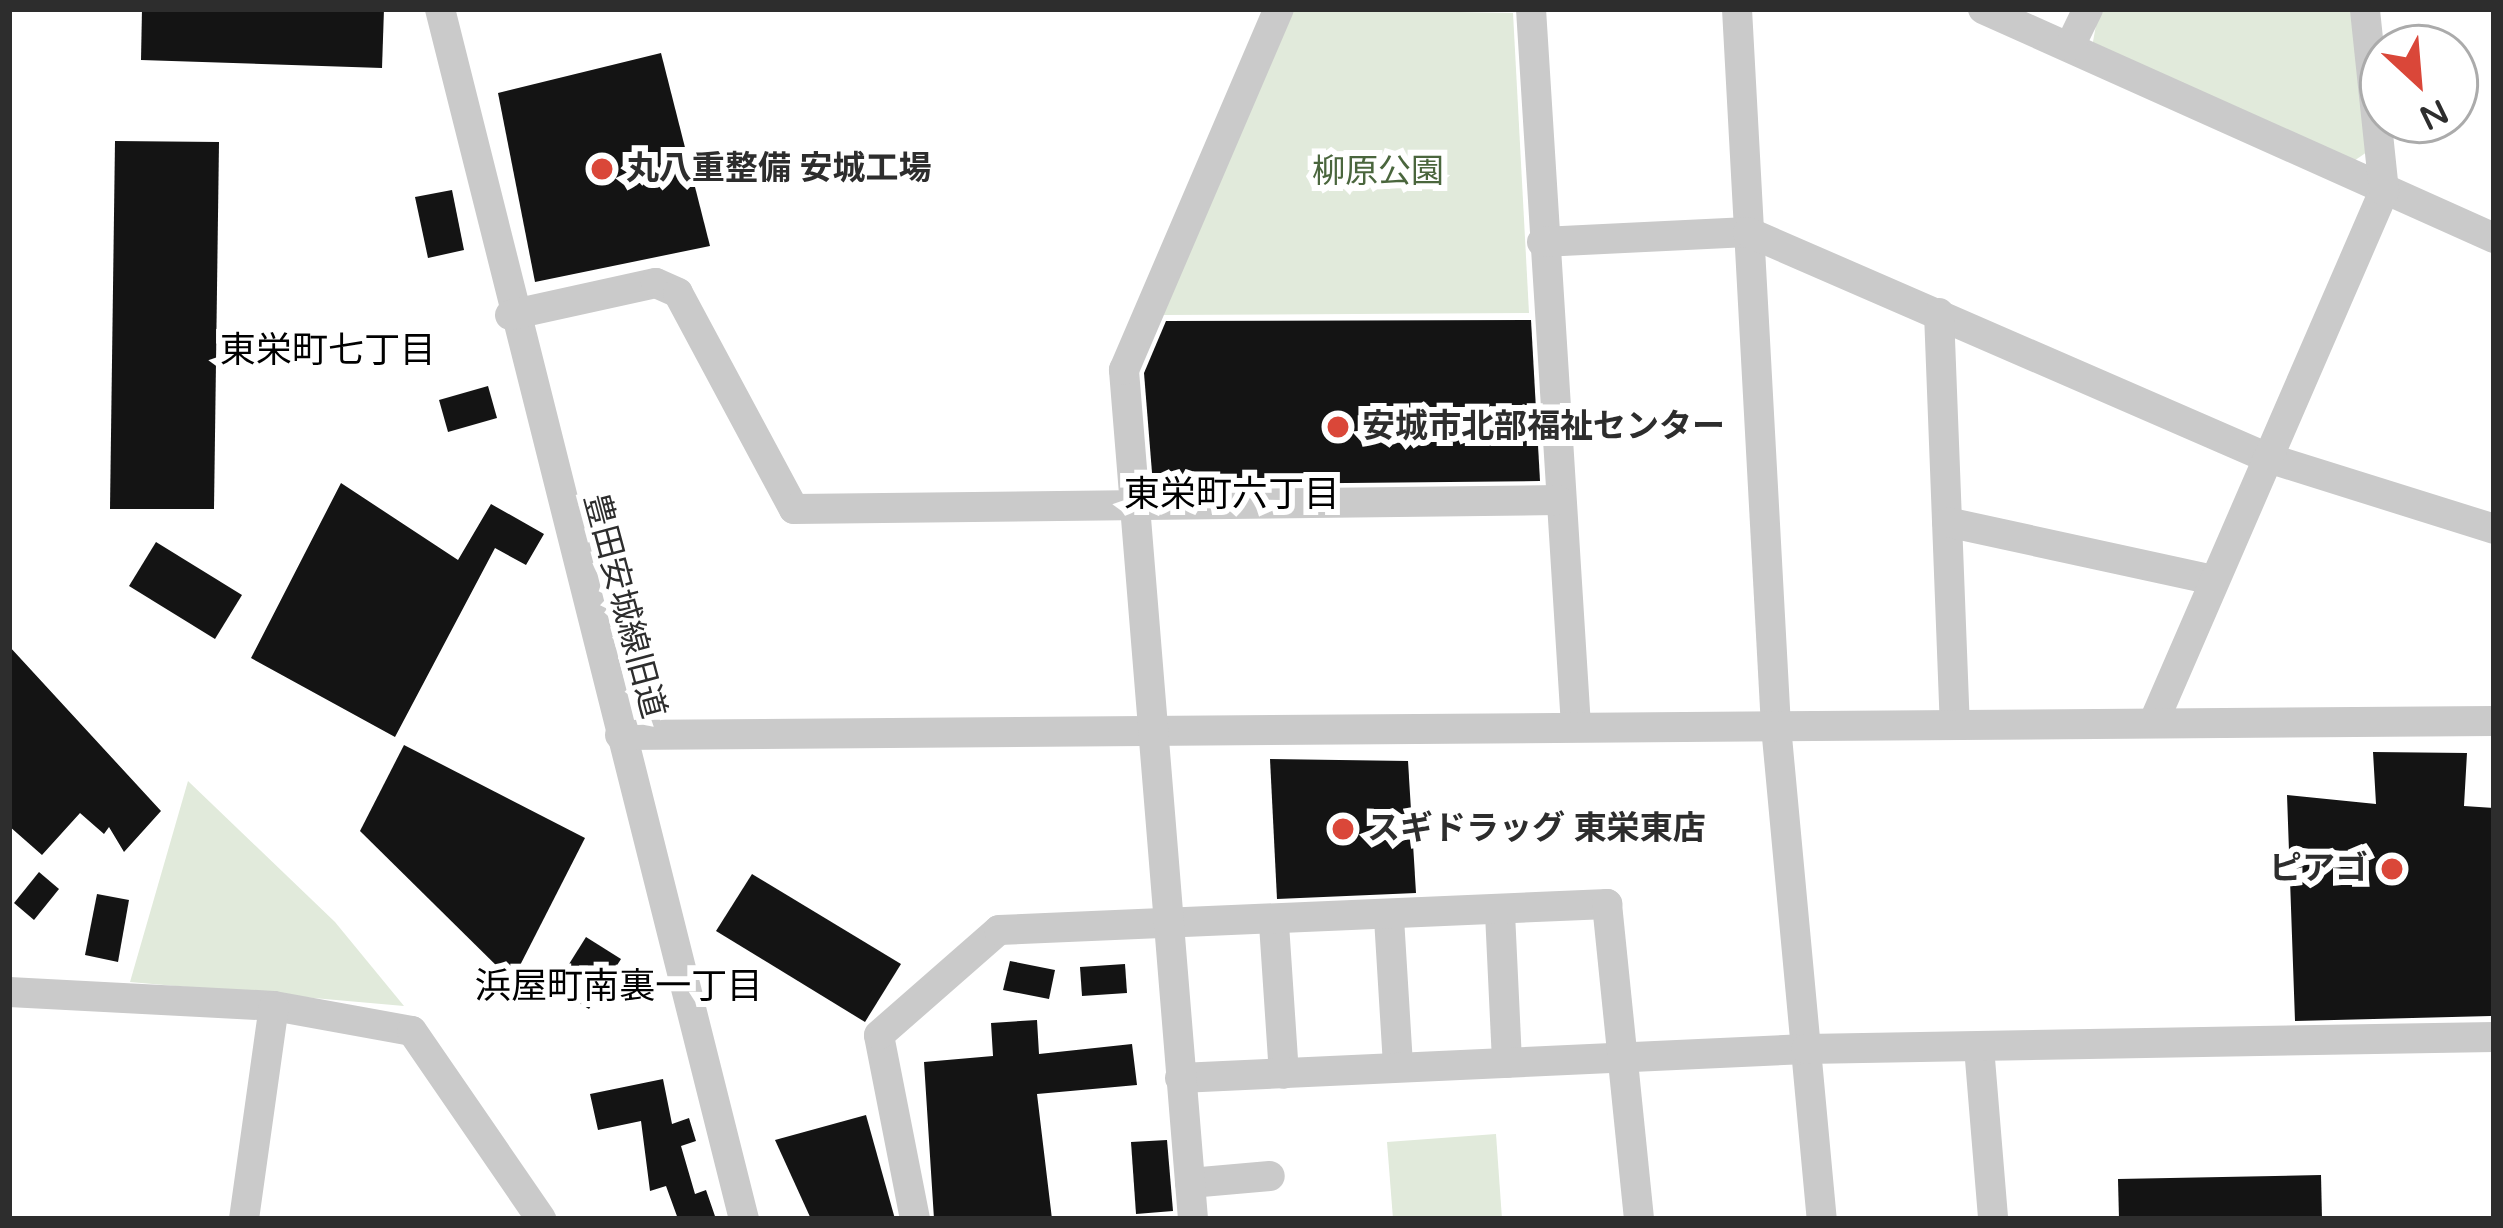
<!DOCTYPE html>
<html>
<head>
<meta charset="utf-8">
<style>
	body { margin:0 }
	#map { position:relative; width:2503px; height:1228px; overflow:hidden; background:#fff; font-family:"Varela Round","Noto Sans JP",sans-serif }
	div>[style] { position:absolute }
	.green>* { inset:0; background:#e1eadb }
	.building>* { inset:0; background:#141414 }
	.minor>* { height:30px; margin:-15px; padding:0 15px; transform-origin:15px; border-radius:15px; background:#cacaca }
	.dots>* { width:33px; height:33px; translate:-50% -50%; box-sizing:border-box; border:6px solid #fff; border-radius:50% }
	span { translate:-50% -50%; white-space:nowrap; text-align:center; line-height:1.15; -webkit-text-stroke:12px #fff; paint-order:stroke }
	.poi-label { font-size:33px; color:#2d2d2d; font-weight:700 }
	.left { translate:0 -50%; text-align:left }
	.right { translate:-100% -50%; text-align:right }
	.park-label { font-size:33px; color:#4a663d }
	.street-label { font-size:33px; color:#2d2d2d }
	.neighbourhood-label { font-size:36px; color:#000 }
	.frame { position:absolute; inset:0; border:12px solid #2d2d2d; pointer-events:none }
	.north { position:absolute; left:2359px; top:24px; width:120px; height:120px; box-sizing:border-box; background:#fff; border:3px solid #ababab; border-radius:50%; rotate:154deg; font-size:33px; font-weight:700; line-height:48px; text-align:center; color:#2d2d2d }
	.north::after { content:''; display:block; margin:auto; width:42px; height:54px; background:#da4739; clip-path:polygon(50% 0,100% 100%,50% 72%,0 100%) }
</style>
</head>
<body>
<div id="map">
	<div class="green">
		<i style="clip-path:polygon(1294px 9px,1513px 13px,1529px 313px,1161px 315px)"></i>
		<i style="clip-path:polygon(2099px 9px,2352px 9px,2367px 152px,2351px 163px,2092px 47px)"></i>
		<i style="clip-path:polygon(188px 781px,335px 922px,404px 1006px,130px 982px)"></i>
		<i style="clip-path:polygon(1496px 1134px,1502px 1219px,1393px 1219px,1387px 1142px)"></i>
	</div>
	<div class="building">
		<i style="clip-path:polygon(142px 9px,384px 9px,382px 68px,141px 60px)"></i>
		<i style="clip-path:polygon(661px 53px,710px 246px,535px 282px,498px 93px)"></i>
		<i style="clip-path:polygon(115px 141px,219px 142px,214px 509px,110px 509px)"></i>
		<i style="clip-path:polygon(452px 190px,464px 250px,428px 258px,415px 197px)"></i>
		<i style="clip-path:polygon(1531px 320px,1540px 481px,1153px 485px,1144px 373px,1166px 321px)"></i>
		<i style="clip-path:polygon(488px 386px,497px 418px,448px 432px,439px 400px)"></i>
		<i style="clip-path:polygon(341px 483px,458px 560px,491px 504px,544px 534px,526px 565px,495px 548px,395px 737px,251px 658px)"></i>
		<i style="clip-path:polygon(156px 542px,242px 595px,215px 639px,129px 586px)"></i>
		<i style="clip-path:polygon(9px 646px,161px 811px,124px 852px,109px 827px,104px 834px,80px 813px,42px 855px,9px 826px)"></i>
		<i style="clip-path:polygon(404px 745px,585px 838px,512px 981px,360px 831px)"></i>
		<i style="clip-path:polygon(2373px 752px,2467px 753px,2464px 806px,2494px 808px,2491px 1016px,2295px 1021px,2287px 795px,2376px 804px)"></i>
		<i style="clip-path:polygon(1270px 759px,1408px 761px,1416px 893px,1277px 899px)"></i>
		<i style="clip-path:polygon(39px 872px,59px 889px,34px 920px,14px 903px)"></i>
		<i style="clip-path:polygon(752px 874px,901px 964px,865px 1022px,716px 931px)"></i>
		<i style="clip-path:polygon(97px 894px,129px 900px,118px 962px,85px 955px)"></i>
		<i style="clip-path:polygon(586px 937px,621px 959px,589px 1009px,554px 988px)"></i>
		<i style="clip-path:polygon(1010px 961px,1055px 970px,1049px 999px,1003px 990px)"></i>
		<i style="clip-path:polygon(1125px 964px,1127px 993px,1082px 996px,1080px 967px)"></i>
		<i style="clip-path:polygon(1037px 1020px,1039px 1054px,1132px 1044px,1137px 1085px,1037px 1094px,1052px 1219px,934px 1219px,924px 1062px,993px 1056px,991px 1023px)"></i>
		<i style="clip-path:polygon(663px 1079px,672px 1124px,689px 1118px,696px 1141px,681px 1146px,695px 1194px,706px 1190px,716px 1219px,678px 1219px,666px 1186px,650px 1191px,641px 1121px,598px 1130px,590px 1094px)"></i>
		<i style="clip-path:polygon(866px 1115px,895px 1219px,811px 1219px,775px 1140px)"></i>
		<i style="clip-path:polygon(1167px 1140px,1173px 1211px,1136px 1214px,1131px 1142px)"></i>
		<i style="clip-path:polygon(2321px 1175px,2322px 1219px,2119px 1219px,2118px 1179px)"></i>
	</div>
	<div class="minor">
		<i style="left:440px;top:9px;width:1248px;rotate:75.9deg"></i>
		<i style="left:1531px;top:9px;width:719px;rotate:86.41deg"></i>
		<i style="left:1737px;top:9px;width:718px;rotate:86.89deg"></i>
		<i style="left:1776px;top:726px;width:495px;rotate:84.7deg"></i>
		<i style="left:1983px;top:9px;width:560px;rotate:24.14deg"></i>
		<i style="left:2070px;top:46px;width:41px;rotate:-64.1deg"></i>
		<i style="left:1542px;top:242px;width:206px;rotate:-2.8deg"></i>
		<i style="left:1748px;top:232px;width:567px;rotate:23.49deg"></i>
		<i style="left:2268px;top:458px;width:237px;rotate:17.4deg"></i>
		<i style="left:1939px;top:313px;width:409px;rotate:87.8deg"></i>
		<i style="left:510px;top:315px;width:149px;rotate:-12.4deg"></i>
		<i style="left:656px;top:283px;width:24px;rotate:24deg"></i>
		<i style="left:678px;top:293px;width:245px;rotate:61.8deg"></i>
		<i style="left:794px;top:509px;width:764px;rotate:-0.67deg"></i>
		<i style="left:1947px;top:522px;width:272px;rotate:12.3deg"></i>
		<i style="left:2155px;top:719px;width:576px;rotate:-66.55deg"></i>
		<i style="left:2384px;top:191px;width:183px;rotate:-96deg"></i>
		<i style="left:620px;top:735px;width:1874px;rotate:-0.43deg"></i>
		<i style="left:1500px;top:913px;width:150px;rotate:87.3deg"></i>
		<i style="left:1389px;top:918px;width:149px;rotate:86.5deg"></i>
		<i style="left:1274px;top:924px;width:150px;rotate:86.2deg"></i>
		<i style="left:9px;top:992px;width:265px;rotate:3deg"></i>
		<i style="left:274px;top:1006px;width:140px;rotate:10.3deg"></i>
		<i style="left:412px;top:1031px;width:228px;rotate:55.5deg"></i>
		<i style="left:1979px;top:1047px;width:173px;rotate:85.3deg"></i>
		<i style="left:1180px;top:1078px;width:627px;rotate:-2.65deg"></i>
		<i style="left:1806px;top:1049px;width:688px;rotate:-1deg"></i>
		<i style="left:1190px;top:1183px;width:80px;rotate:-5deg"></i>
		<i style="left:244px;top:1219px;width:215px;rotate:-82deg"></i>
		<i style="left:915px;top:1219px;width:187px;rotate:-101.1deg"></i>
		<i style="left:879px;top:1035px;width:159px;rotate:-41.2deg"></i>
		<i style="left:999px;top:930px;width:609px;rotate:-2.45deg"></i>
		<i style="left:1607px;top:904px;width:317px;rotate:84.2deg"></i>
		<i style="left:1193px;top:1219px;width:852px;rotate:-94.65deg"></i>
		<i style="left:1124px;top:370px;width:393px;rotate:-66.8deg"></i>
	</div>
	<div class="dots">
		<i style="left:602px;top:169px;background:#da4739"></i>
		<i style="left:1338px;top:427px;background:#da4739"></i>
		<i style="left:1343px;top:829px;background:#da4739"></i>
		<i style="left:2392px;top:869px;background:#da4739"></i>
	</div>
	<div class="poi-label">
		<span class="left" style="left:626px;top:169px">丸八重整備 安城工場</span>
		<span class="left" style="left:1362px;top:427px">安城市北部福祉センター</span>
		<span class="left" style="left:1367px;top:829px">スギドラッグ 東栄東店</span>
		<span class="right" style="left:2368px;top:869px">ピアゴ</span>
	</div>
	<div class="park-label">
		<span style="left:1378px;top:172px">柳原公園</span>
	</div>
	<div class="street-label">
		<span style="left:624px;top:606px;rotate:75deg">豊田安城線旧道</span>
	</div>
	<div class="neighbourhood-label">
		<span style="left:328px;top:351px">東栄町七丁目</span>
		<span style="left:1232px;top:495px">東栄町六丁目</span>
		<span style="left:619px;top:987px">浜屋町南裏一丁目</span>
	</div>
	<div class="frame"></div>
	<div class="north">N</div>
</div>
</body>
</html>
